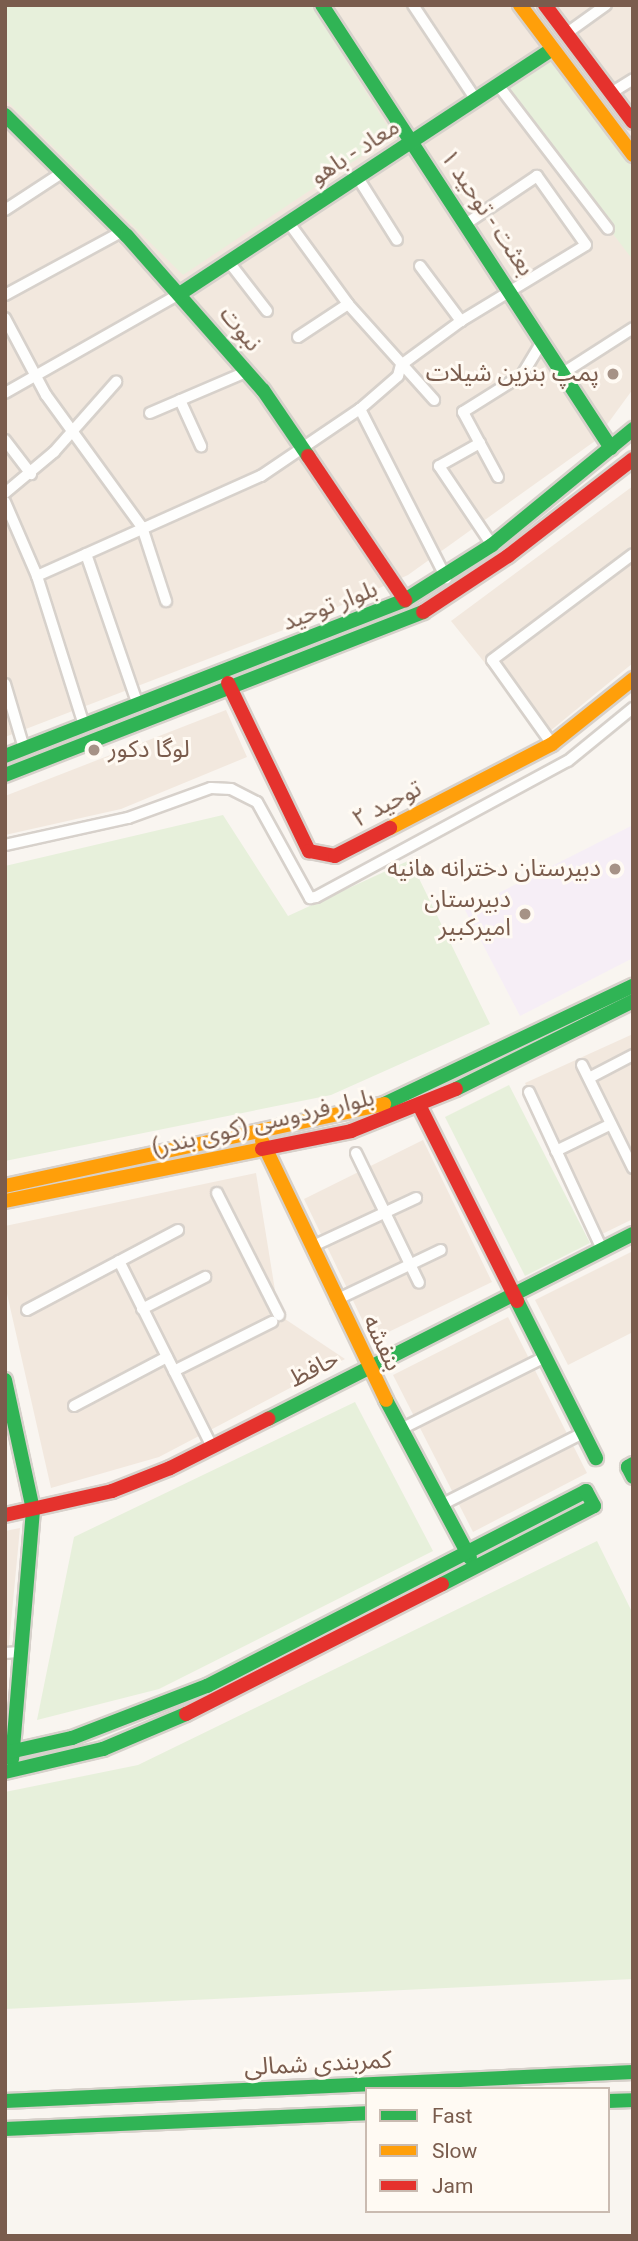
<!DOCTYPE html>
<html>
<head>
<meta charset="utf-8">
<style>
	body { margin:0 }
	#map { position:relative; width:638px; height:2241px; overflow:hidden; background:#f9f5f0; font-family:Roboto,"Noto Sans Arabic",sans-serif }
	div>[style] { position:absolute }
	.residential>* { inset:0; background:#f2e8de }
	.education>* { inset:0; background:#f6eef6 }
	.green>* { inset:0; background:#e7f0db }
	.roads { filter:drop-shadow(2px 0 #d7d1cb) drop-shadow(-2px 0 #d7d1cb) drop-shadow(0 2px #d7d1cb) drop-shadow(0 -2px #d7d1cb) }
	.street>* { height:10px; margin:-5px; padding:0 5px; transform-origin:5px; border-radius:5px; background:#fefefd }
	.fast>* { height:14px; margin:-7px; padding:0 7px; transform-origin:7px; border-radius:7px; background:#30b455 }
	.slow>* { height:14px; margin:-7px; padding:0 7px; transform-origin:7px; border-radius:7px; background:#ff9f0a }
	.jam>* { height:14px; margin:-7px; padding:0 7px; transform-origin:7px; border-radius:7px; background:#e5322d }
	.dots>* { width:19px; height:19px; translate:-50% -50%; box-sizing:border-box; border:4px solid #fffaf3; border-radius:50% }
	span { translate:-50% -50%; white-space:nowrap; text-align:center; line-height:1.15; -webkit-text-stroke:6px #fffaf3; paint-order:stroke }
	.street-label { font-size:24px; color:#7a5c4d }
	.poi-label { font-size:24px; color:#7a5c4d }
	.right { translate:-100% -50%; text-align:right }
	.left { translate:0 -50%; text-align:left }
	.frame { position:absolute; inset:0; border:7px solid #7a5c4d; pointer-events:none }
	.legend { position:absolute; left:365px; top:2087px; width:245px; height:126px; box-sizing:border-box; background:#fffaf3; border:2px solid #cabbb1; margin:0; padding:9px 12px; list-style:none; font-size:21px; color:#7a5c4d }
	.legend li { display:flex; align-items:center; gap:14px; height:35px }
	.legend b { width:35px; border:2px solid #cabbb1 }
</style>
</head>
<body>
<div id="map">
	<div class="residential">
		<i style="clip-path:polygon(5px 5px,633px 5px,633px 389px,595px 441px,408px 575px,307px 621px,5px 737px)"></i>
		<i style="clip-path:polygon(633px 486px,633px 663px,544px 736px,451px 621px)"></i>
		<i style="clip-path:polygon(226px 710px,247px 757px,121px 809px,5px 835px,5px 796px)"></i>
		<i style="clip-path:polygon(633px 1034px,633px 1219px,598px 1236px,525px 1083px)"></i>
		<i style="clip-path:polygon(423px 1140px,492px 1282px,372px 1340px,304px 1199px)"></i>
		<i style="clip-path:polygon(256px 1173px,279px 1315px,345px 1359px,159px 1457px,51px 1488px,5px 1285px,5px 1226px)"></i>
		<i style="clip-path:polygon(633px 1251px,633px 1332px,568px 1365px,535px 1300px)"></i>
		<i style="clip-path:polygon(508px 1317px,587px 1473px,473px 1532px,393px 1375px)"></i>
		<i style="clip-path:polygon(20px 1528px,5px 1686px,5px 1531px)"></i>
	</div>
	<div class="education">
		<i style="clip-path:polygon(633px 825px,633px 958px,520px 1016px,465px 910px)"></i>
	</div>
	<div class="green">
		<i style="clip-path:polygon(5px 5px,311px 5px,393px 135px,183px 275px,5px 99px)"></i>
		<i style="clip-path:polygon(550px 61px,633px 169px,633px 260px,504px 92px)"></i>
		<i style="clip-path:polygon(223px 815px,288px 916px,410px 860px,490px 1024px,331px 1095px,5px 1161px,5px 866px)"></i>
		<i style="clip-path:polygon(509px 1085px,590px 1243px,525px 1276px,445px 1117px)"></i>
		<i style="clip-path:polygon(355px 1402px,433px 1551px,159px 1689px,37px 1720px,74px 1537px)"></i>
		<i style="clip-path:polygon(597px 1541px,633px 1614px,633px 1979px,5px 2009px,5px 1792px,138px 1765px)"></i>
	</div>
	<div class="roads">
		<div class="street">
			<i style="left:413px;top:5px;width:114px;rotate:56.4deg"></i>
			<i style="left:567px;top:33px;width:48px;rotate:-35.7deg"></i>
			<i style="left:498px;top:85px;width:181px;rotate:52.6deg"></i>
			<i style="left:611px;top:93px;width:26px;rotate:-32deg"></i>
			<i style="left:358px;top:178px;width:73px;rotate:57.8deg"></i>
			<i style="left:5px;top:210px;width:69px;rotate:-33.2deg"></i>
			<i style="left:289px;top:223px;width:100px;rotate:53.9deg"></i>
			<i style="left:348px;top:304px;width:129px;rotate:48.1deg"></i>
			<i style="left:229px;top:262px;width:62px;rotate:52.2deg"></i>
			<i style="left:420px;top:266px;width:69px;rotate:53.3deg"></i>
			<i style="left:5px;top:295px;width:134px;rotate:-28.5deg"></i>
			<i style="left:5px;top:318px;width:87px;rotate:62deg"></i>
			<i style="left:46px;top:395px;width:163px;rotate:54deg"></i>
			<i style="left:142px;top:527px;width:78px;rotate:72deg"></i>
			<i style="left:298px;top:337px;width:60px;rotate:-33.4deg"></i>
			<i style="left:563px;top:373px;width:83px;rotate:-32.7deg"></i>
			<i style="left:5px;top:393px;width:202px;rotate:-29.6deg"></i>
			<i style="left:180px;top:400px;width:51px;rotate:65.5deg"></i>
			<i style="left:360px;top:409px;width:190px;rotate:63deg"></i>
			<i style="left:150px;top:413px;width:104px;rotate:-23.1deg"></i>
			<i style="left:5px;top:440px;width:43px;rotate:52.6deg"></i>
			<i style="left:480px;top:443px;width:47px;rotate:150.7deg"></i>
			<i style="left:439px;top:466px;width:95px;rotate:56.1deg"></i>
			<i style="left:498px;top:477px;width:74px;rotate:-118.3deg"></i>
			<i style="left:463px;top:412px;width:70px;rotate:-32.1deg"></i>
			<i style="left:522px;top:375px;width:39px;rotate:-59deg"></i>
			<i style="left:5px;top:493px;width:64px;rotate:-39.9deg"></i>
			<i style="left:54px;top:452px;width:94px;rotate:-48.5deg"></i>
			<i style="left:5px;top:502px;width:81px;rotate:66.6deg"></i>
			<i style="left:37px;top:576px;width:156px;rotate:72.5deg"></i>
			<i style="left:86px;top:554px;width:160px;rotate:71deg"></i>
			<i style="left:37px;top:576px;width:245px;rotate:-24.1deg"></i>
			<i style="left:261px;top:476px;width:120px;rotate:-34.1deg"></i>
			<i style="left:360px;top:409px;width:50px;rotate:-41deg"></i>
			<i style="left:398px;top:376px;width:11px;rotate:-75deg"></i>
			<i style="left:401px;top:365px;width:74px;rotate:-36.3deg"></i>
			<i style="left:461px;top:321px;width:146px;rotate:-31.3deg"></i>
			<i style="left:586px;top:245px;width:85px;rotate:-125.4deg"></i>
			<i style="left:537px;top:176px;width:84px;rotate:146.1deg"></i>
			<i style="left:5px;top:684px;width:67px;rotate:73.5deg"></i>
			<i style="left:552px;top:744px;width:103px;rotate:-125.5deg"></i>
			<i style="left:492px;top:660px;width:176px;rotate:-36.9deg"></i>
			<i style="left:5px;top:845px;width:126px;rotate:-12.4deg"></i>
			<i style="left:128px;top:818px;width:88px;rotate:-19.9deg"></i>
			<i style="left:211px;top:788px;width:20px;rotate:3deg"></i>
			<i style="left:231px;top:789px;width:29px;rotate:27deg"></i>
			<i style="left:257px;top:802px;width:110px;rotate:61.1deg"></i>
			<i style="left:310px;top:898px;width:6px;rotate:-9deg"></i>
			<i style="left:316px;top:897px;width:286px;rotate:-28.4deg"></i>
			<i style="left:568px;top:761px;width:84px;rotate:-39.2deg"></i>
			<i style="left:582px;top:1065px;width:115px;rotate:63.7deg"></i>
			<i style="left:589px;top:1078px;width:50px;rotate:-27.6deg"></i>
			<i style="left:529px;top:1092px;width:173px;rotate:65.1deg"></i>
			<i style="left:556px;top:1151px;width:61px;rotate:-26.1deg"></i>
			<i style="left:356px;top:1153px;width:144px;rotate:64.1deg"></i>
			<i style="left:217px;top:1193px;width:137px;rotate:63.1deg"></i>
			<i style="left:311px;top:1247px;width:116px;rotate:-25deg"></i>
			<i style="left:119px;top:1261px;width:208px;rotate:63.4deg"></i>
			<i style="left:336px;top:1300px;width:116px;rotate:-25.5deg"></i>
			<i style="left:142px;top:1309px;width:71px;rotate:-26.9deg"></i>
			<i style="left:27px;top:1310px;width:171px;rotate:-27.9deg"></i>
			<i style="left:174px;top:1371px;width:110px;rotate:-26.6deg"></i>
			<i style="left:74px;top:1406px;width:105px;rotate:-27.8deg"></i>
			<i style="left:401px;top:1429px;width:161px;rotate:-26.6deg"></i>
			<i style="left:441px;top:1505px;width:159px;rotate:-26.9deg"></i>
			<i style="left:5px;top:1653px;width:16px;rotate:-4deg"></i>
		</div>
		<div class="fast">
			<i style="left:322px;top:5px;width:529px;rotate:56.88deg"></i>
			<i style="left:5px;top:115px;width:172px;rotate:44.8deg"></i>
			<i style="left:127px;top:236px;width:205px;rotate:48.6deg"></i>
			<i style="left:263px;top:390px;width:80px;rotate:55.7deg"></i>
			<i style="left:181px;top:293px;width:444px;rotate:-33.3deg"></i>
			<i style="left:5px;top:756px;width:429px;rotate:-21.3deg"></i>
			<i style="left:405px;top:600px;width:103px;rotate:-32.3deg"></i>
			<i style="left:492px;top:545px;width:183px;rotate:-39.4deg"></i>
			<i style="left:5px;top:775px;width:449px;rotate:-21.3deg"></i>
			<i style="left:456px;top:1089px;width:198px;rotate:-26.4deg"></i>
			<i style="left:384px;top:1104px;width:276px;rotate:-25.4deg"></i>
			<i style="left:517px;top:1301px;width:176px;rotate:63.3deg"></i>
			<i style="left:5px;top:1380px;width:133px;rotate:77.8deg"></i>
			<i style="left:33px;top:1510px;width:250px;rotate:94.8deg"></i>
			<i style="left:386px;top:1400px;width:179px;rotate:62deg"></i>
			<i style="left:268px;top:1419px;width:409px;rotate:-26.9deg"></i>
			<i style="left:633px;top:1464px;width:6px;rotate:149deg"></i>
			<i style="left:628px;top:1467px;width:11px;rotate:63deg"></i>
			<i style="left:5px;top:1753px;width:69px;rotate:-12.6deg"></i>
			<i style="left:72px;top:1738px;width:145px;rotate:-21.1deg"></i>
			<i style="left:207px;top:1686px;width:426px;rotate:-27.2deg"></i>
			<i style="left:586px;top:1491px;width:17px;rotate:62deg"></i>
			<i style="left:594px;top:1506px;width:171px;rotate:152.8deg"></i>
			<i style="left:5px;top:1772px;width:101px;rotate:-13.2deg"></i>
			<i style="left:103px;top:1749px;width:90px;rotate:-22.9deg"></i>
			<i style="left:5px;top:2101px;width:629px;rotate:-2.64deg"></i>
			<i style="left:608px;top:2101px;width:25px;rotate:-2deg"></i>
			<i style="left:5px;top:2129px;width:362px;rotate:-2.5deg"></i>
		</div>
		<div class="slow">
			<i style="left:520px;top:5px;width:188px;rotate:53deg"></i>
			<i style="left:390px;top:828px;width:182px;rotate:-27.4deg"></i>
			<i style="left:552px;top:744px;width:104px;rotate:-38.7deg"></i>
			<i style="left:262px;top:1141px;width:287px;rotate:64.4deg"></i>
			<i style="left:5px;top:1186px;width:388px;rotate:-12.2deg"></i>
			<i style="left:5px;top:1201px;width:262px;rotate:-11.4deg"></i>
		</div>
		<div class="jam">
			<i style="left:545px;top:5px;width:146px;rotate:53.1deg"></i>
			<i style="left:308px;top:456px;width:174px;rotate:56deg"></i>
			<i style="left:423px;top:612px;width:102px;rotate:-33.4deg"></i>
			<i style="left:508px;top:556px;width:158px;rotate:-37.8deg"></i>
			<i style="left:228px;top:683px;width:187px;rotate:64.3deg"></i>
			<i style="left:309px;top:851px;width:26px;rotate:11deg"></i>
			<i style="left:335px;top:856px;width:62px;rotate:-27deg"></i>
			<i style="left:420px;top:1107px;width:217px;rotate:63.4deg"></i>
			<i style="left:262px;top:1149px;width:91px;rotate:-11.4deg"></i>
			<i style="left:351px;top:1131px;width:113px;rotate:-21.8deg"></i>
			<i style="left:5px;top:1515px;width:110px;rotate:-12.6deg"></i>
			<i style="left:112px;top:1491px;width:62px;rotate:-21.6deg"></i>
			<i style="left:170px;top:1468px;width:110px;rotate:-26.6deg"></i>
			<i style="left:186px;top:1714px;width:287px;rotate:-26.9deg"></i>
		</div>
	</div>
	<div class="dots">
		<i style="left:613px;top:374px;background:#a69286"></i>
		<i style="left:94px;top:750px;background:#a69286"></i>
		<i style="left:615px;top:869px;background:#a69286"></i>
		<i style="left:525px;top:914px;background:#a69286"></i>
	</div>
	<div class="street-label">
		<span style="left:355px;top:152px;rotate:-33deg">معاد - باهو</span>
		<span style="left:487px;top:213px;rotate:56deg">بعثت - توحید ۱</span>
		<span style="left:240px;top:329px;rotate:50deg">نبوت</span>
		<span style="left:330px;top:606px;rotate:-21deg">بلوار توحید</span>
		<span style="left:387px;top:804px;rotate:-27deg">توحید ۲</span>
		<span style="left:263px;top:1123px;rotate:-13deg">بلوار فردوسی (کوی بندر)</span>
		<span style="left:382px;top:1343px;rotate:64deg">بنفشه</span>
		<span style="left:314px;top:1369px;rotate:-27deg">حافظ</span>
		<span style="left:318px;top:2064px;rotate:-3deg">کمربندی شمالی</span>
	</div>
	<div class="poi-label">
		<span class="right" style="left:599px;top:374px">پمپ بنزین شیلات</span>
		<span class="left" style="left:108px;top:750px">لوگا دکور</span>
		<span class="right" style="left:601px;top:869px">دبیرستان دخترانه هانیه</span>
		<span class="right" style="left:511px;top:914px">دبیرستان<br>امیرکبیر</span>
	</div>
	<div class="frame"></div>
	<ul class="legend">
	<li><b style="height:9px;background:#30b455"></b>Fast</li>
	<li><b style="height:9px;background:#ff9f0a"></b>Slow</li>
	<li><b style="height:9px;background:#e5322d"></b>Jam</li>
	</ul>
</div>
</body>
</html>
